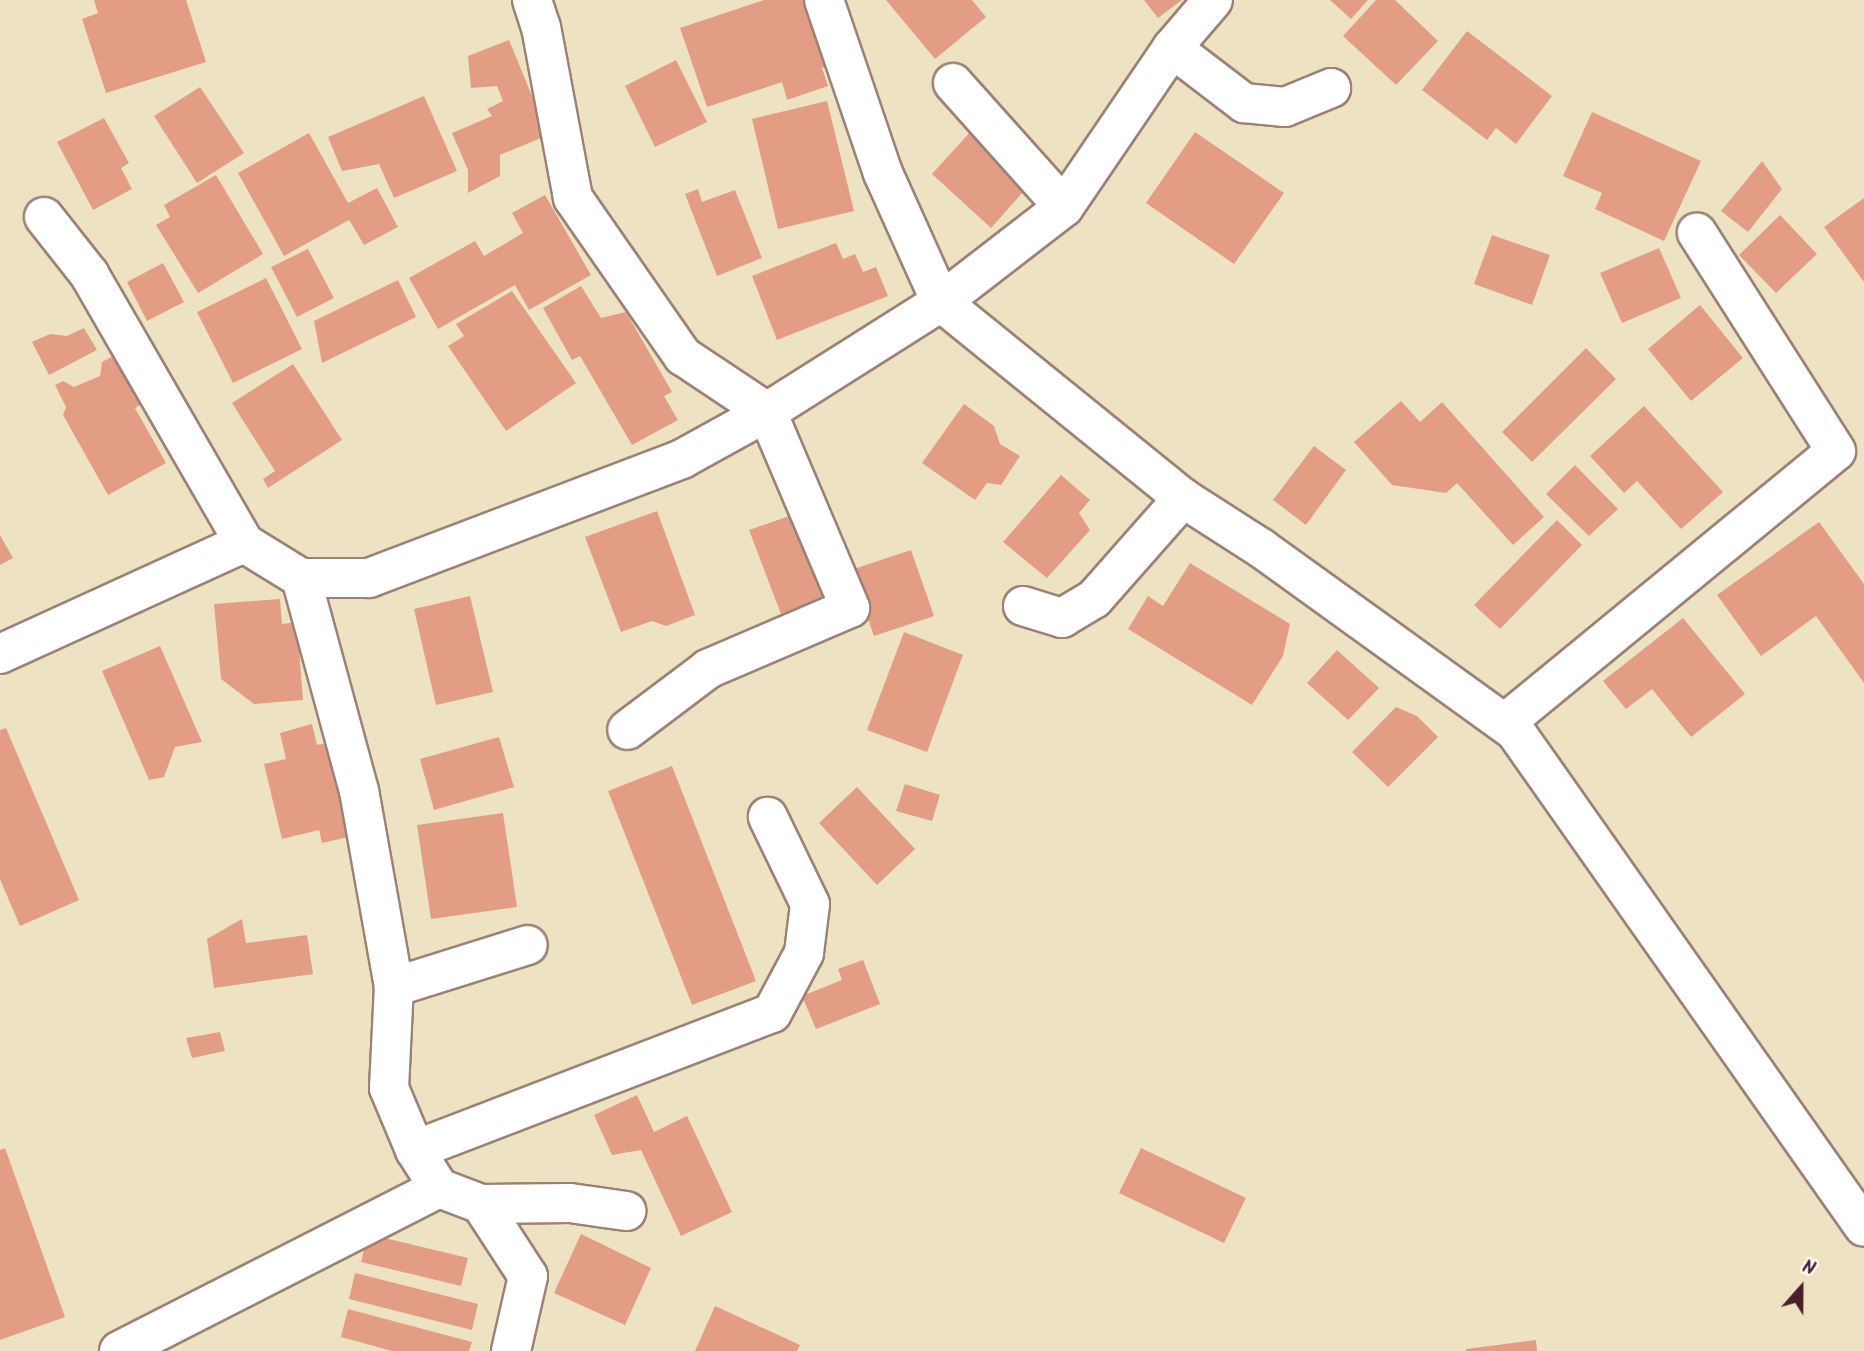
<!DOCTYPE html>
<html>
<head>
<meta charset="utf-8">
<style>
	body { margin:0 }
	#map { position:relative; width:1864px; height:1351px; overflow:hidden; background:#ede3c3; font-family:Kalam,sans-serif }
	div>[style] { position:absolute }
	.building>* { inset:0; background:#e39d85 }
	.roads { filter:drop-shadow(2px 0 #9c8177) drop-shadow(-2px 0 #9c8177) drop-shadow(0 2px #9c8177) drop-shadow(0 -2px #9c8177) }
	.minor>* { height:38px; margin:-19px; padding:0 19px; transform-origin:19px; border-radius:19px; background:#fff }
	span { translate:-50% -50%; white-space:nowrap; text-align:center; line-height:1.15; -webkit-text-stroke:5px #fdfcf7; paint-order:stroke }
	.north { position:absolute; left:1766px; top:1253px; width:70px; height:70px; -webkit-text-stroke:5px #fdfcf7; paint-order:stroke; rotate:21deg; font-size:19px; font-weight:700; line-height:28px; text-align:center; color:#4a1f2b }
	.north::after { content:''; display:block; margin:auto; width:24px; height:32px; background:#4a1f2b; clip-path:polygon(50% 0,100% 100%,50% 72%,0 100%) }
</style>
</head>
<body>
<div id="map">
	<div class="building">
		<i style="clip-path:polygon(94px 0,186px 0,206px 62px,106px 93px,82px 19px,98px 13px)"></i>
		<i style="clip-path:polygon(764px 0,812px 0,834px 63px,822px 68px,828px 86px,787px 100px,782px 82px,707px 107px,680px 28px)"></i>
		<i style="clip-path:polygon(886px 0,972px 0,986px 17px,935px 59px)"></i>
		<i style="clip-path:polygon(1144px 0,1182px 0,1158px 18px)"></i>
		<i style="clip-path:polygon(1330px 0,1368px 0,1351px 19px)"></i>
		<i style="clip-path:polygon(1376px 0,1395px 0,1438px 41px,1396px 85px,1343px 36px)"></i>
		<i style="clip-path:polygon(1467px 31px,1552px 96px,1516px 144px,1496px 128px,1487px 140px,1422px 90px)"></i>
		<i style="clip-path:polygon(509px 40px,548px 135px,500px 155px,500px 176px,468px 193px,468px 170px,452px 133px,492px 116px,487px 109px,503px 101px,497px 86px,471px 88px,468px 56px)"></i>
		<i style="clip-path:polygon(676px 60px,707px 122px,655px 147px,625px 86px)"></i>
		<i style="clip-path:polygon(200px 87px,244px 153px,197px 183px,154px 116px)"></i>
		<i style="clip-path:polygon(424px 96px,457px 171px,394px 198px,379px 164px,342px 171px,328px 137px)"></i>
		<i style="clip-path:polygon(827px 101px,854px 211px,778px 229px,752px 119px)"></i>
		<i style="clip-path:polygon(1592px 112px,1701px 161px,1664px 241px,1595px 209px,1602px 193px,1563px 176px)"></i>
		<i style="clip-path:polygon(104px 118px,129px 163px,121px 168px,132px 189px,93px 210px,57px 142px)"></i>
		<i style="clip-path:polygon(972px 130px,1005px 160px,999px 167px,1024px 191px,991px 228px,932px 174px)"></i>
		<i style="clip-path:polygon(1195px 132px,1284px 193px,1234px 264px,1146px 203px)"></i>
		<i style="clip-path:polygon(309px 133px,348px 203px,377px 188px,398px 227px,364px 245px,349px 220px,284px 256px,238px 173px)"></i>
		<i style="clip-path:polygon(1762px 161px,1782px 189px,1748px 232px,1721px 211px)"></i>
		<i style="clip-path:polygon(216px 175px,263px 254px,198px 293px,156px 225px,170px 217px,164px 205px)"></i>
		<i style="clip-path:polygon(698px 189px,702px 202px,735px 190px,762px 258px,717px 276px,685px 194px)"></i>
		<i style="clip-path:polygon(545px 195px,591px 275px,529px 310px,515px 285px,438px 329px,409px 278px,475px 241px,484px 256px,523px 233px,512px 213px)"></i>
		<i style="clip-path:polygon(1864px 198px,1864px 282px,1824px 227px)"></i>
		<i style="clip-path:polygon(1780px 215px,1817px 254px,1776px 293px,1739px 255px)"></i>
		<i style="clip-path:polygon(1492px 235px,1550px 255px,1532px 305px,1474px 284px)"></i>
		<i style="clip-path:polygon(836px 243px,843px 259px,855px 254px,863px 272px,876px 267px,888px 296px,777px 340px,752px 276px)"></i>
		<i style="clip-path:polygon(1659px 248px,1681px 298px,1622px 323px,1600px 273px)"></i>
		<i style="clip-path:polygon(308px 249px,334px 298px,297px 317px,271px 267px)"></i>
		<i style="clip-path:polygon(163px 263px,184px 302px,147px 321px,127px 282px)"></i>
		<i style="clip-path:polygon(266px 278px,302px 349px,233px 383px,197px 312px)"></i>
		<i style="clip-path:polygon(398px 280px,416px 317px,322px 363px,314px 321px)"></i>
		<i style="clip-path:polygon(581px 286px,601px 318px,626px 312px,672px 392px,664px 396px,678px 420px,632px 445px,580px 356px,572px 360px,543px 308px)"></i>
		<i style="clip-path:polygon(512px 291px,576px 383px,506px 431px,448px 346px,464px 336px,456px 324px)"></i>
		<i style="clip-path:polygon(1700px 305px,1743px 358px,1691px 401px,1648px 349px)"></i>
		<i style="clip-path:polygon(84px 328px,97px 350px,49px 375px,32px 342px,50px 334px,67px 336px)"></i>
		<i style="clip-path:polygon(1586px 348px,1616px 379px,1532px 462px,1502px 432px)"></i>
		<i style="clip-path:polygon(123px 351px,151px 399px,135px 408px,166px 463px,108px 495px,63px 415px,66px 407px,55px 385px,63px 381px,74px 387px,100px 376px,102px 362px)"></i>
		<i style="clip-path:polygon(293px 364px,342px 440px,268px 488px,263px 479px,275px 471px,232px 403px)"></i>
		<i style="clip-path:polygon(1401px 401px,1420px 422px,1442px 402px,1544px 517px,1513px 545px,1457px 483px,1446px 493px,1392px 485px,1354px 442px)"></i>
		<i style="clip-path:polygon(964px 404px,994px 426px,1000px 444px,1020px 456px,1001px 485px,987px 483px,975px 500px,922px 463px)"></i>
		<i style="clip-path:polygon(1644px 406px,1723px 492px,1681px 529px,1637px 481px,1624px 493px,1590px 456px)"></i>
		<i style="clip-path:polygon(1314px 446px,1346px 470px,1306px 525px,1273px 500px)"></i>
		<i style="clip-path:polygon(1575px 465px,1618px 509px,1589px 536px,1546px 494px)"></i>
		<i style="clip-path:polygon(1061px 475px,1090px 500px,1079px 513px,1090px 530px,1047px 578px,1003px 542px)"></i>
		<i style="clip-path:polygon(657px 511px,695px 615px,666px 626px,652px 621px,621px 632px,585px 537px)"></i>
		<i style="clip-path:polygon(798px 513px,829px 596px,781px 614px,749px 530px)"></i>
		<i style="clip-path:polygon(1557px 520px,1582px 545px,1500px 629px,1474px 605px)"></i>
		<i style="clip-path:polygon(1819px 522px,1864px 584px,1864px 683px,1816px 616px,1761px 656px,1717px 595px)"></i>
		<i style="clip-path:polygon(0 535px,13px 558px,0 565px)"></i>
		<i style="clip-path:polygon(911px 550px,934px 616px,874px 636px,851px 570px)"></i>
		<i style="clip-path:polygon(1190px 563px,1290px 624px,1283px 656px,1252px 705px,1128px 629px,1148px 596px,1163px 606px)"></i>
		<i style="clip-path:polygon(470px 596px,493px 692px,436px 705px,414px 609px)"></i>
		<i style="clip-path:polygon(280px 599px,282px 624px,297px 622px,303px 700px,254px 704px,221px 679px,214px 604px)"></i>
		<i style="clip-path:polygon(1683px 618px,1745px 694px,1691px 737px,1652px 689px,1626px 709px,1603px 681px)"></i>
		<i style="clip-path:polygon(904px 632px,963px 655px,927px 752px,867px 730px)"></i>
		<i style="clip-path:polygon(160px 646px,202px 742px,175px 747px,164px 777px,149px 780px,102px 671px)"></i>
		<i style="clip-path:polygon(1337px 650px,1379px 688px,1348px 720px,1307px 683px)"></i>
		<i style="clip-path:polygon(1396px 707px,1417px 716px,1438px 737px,1388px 787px,1352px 752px)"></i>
		<i style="clip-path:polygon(312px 724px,317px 745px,330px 742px,353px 836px,322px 843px,319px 830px,282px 839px,264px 764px,286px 759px,280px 733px)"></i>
		<i style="clip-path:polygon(6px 728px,79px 900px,20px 926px,0 879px,0 730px)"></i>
		<i style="clip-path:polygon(499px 737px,514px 787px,434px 810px,420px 759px)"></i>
		<i style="clip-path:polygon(672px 766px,756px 981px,692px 1005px,608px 791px)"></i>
		<i style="clip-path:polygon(905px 784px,940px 795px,932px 821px,896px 811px)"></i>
		<i style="clip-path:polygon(857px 787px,915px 849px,877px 885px,819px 823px)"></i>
		<i style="clip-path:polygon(503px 813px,517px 907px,431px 919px,417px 825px)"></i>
		<i style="clip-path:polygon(242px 919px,246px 943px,307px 935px,313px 974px,214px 988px,207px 939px)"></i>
		<i style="clip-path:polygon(863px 960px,880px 1004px,816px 1029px,802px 996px,842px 980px,838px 969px)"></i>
		<i style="clip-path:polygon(220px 1032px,225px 1051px,192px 1058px,186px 1038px)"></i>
		<i style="clip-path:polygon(637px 1095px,654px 1132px,687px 1116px,732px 1212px,681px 1236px,641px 1150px,612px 1155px,594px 1115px)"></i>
		<i style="clip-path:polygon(5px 1148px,65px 1317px,0 1340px,0 1150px)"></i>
		<i style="clip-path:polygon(1141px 1148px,1246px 1198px,1224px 1243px,1119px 1193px)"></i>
		<i style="clip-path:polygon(368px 1234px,468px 1258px,461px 1286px,361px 1262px)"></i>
		<i style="clip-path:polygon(581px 1234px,651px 1268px,625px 1325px,554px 1293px)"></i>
		<i style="clip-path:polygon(355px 1273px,478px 1304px,472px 1330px,349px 1299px)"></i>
		<i style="clip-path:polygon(715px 1306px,800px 1345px,797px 1351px,695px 1351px)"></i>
		<i style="clip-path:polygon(348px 1309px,472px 1342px,469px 1351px,392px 1351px,341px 1337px)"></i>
		<i style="clip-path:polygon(1536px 1340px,1537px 1351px,1466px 1351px,1466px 1349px)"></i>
	</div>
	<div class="roads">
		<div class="minor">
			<i style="left:532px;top:0;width:28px;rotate:72deg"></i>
			<i style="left:541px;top:27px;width:174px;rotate:79.4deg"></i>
			<i style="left:573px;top:198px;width:193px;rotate:55.2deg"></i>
			<i style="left:683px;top:356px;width:101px;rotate:33.7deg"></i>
			<i style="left:767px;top:412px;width:213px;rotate:67deg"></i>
			<i style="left:850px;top:608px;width:155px;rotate:156.8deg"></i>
			<i style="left:708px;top:669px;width:101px;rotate:143deg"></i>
			<i style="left:824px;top:0;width:183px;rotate:71.2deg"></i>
			<i style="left:883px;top:173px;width:141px;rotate:65.8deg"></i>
			<i style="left:941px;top:302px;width:311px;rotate:39deg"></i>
			<i style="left:1183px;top:498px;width:93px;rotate:32.7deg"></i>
			<i style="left:1261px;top:548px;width:313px;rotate:35.8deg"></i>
			<i style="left:1515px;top:731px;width:606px;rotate:54.87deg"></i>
			<i style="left:1172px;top:48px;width:91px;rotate:37.4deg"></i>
			<i style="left:1244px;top:103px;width:41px;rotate:5.6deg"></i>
			<i style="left:1285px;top:107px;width:50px;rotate:-22.4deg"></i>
			<i style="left:953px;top:83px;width:166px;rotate:48.2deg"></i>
			<i style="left:44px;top:217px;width:73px;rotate:51.7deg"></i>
			<i style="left:89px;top:274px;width:310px;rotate:60deg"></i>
			<i style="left:1023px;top:606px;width:41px;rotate:17.1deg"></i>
			<i style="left:1062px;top:618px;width:37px;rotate:-31deg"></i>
			<i style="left:1094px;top:599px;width:135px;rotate:-48.6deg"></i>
			<i style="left:0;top:654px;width:268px;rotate:-24.5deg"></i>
			<i style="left:244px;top:543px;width:67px;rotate:31.6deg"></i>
			<i style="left:301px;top:578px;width:68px"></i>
			<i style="left:369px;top:578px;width:335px;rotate:-20.8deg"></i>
			<i style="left:682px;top:459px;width:97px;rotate:-28.9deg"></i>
			<i style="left:767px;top:412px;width:206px;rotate:-32.3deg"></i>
			<i style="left:941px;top:302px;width:155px;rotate:-37.7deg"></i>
			<i style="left:1064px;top:207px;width:192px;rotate:-55.8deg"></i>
			<i style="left:1172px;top:48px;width:63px;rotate:-49.5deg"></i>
			<i style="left:1505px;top:723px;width:428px;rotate:-39.4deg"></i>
			<i style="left:1836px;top:451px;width:259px;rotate:-122.5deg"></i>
			<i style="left:394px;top:987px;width:140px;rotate:-17.4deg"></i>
			<i style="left:415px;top:1150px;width:382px;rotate:-21deg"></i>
			<i style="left:772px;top:1013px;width:68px;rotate:-61.9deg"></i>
			<i style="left:804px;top:953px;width:49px;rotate:-83deg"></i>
			<i style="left:810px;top:904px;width:97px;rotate:-115.8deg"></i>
			<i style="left:439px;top:1188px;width:45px;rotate:20.9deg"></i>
			<i style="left:481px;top:1204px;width:86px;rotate:56.9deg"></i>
			<i style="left:528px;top:1276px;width:77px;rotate:102.8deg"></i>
			<i style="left:481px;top:1204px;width:89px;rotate:-0.6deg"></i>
			<i style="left:570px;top:1203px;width:57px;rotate:8.1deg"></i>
			<i style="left:119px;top:1351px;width:359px;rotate:-27deg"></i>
			<i style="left:439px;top:1188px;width:45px;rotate:-122.3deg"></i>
			<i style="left:415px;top:1150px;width:67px;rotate:-112.8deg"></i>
			<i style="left:389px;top:1088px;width:101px;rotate:-87.2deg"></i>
			<i style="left:394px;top:987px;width:199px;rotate:-100.1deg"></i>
			<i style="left:359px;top:791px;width:221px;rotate:-105.2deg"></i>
		</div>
	</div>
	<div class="north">N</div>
</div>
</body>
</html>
